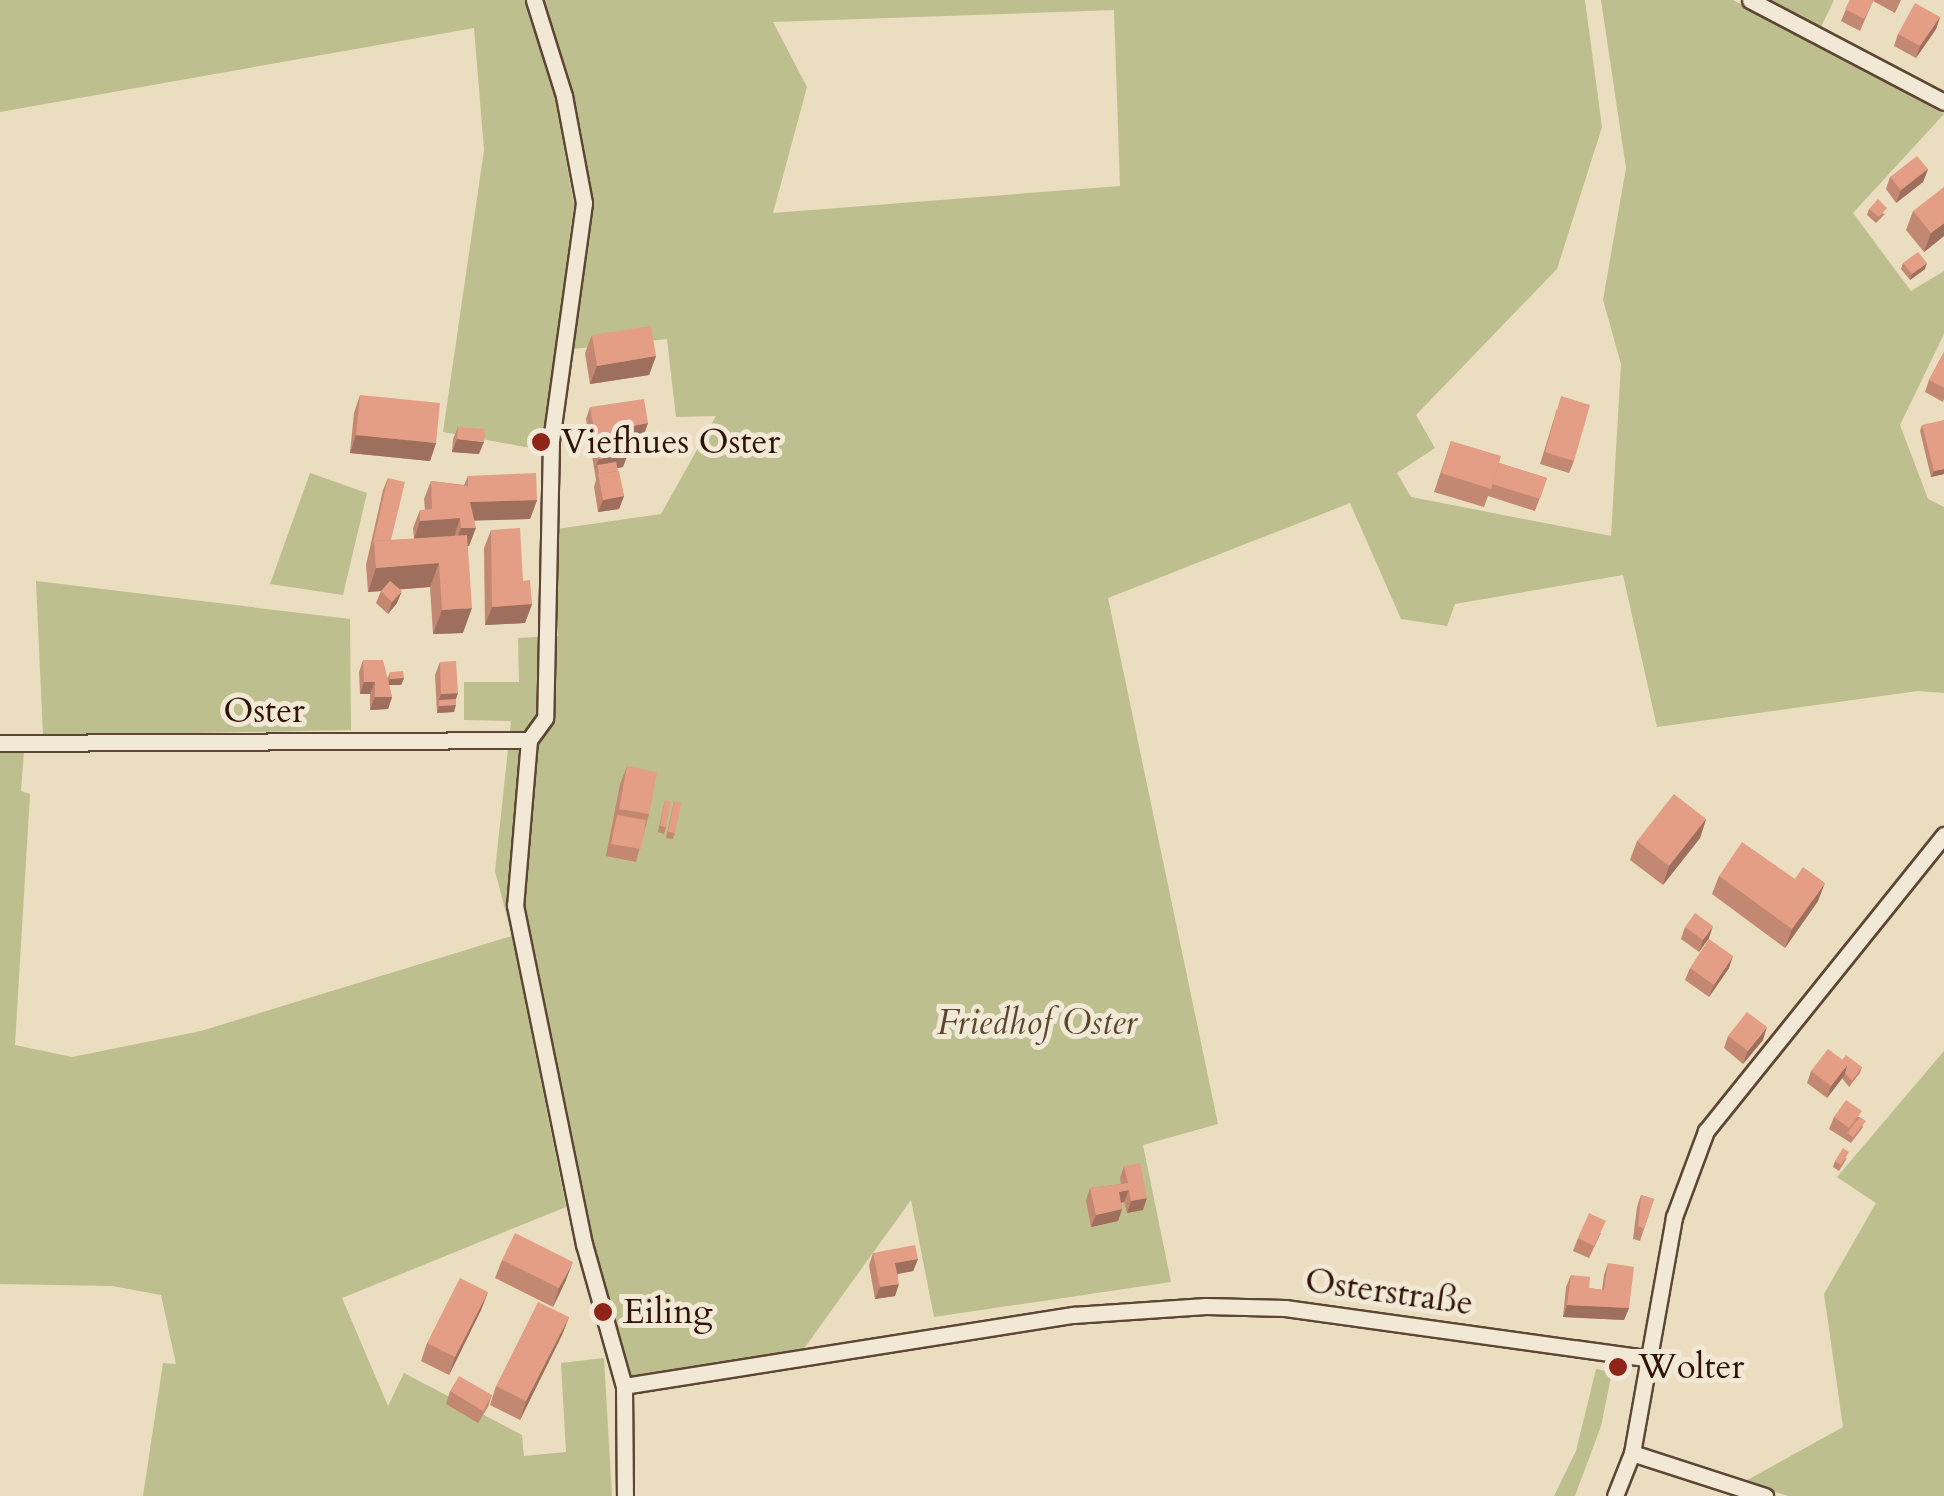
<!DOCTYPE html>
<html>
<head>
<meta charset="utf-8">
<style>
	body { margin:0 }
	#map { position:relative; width:1944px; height:1496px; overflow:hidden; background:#eaddc0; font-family:Cardo,serif }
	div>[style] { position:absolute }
	.green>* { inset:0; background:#bdbf8e }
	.roads { filter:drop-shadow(2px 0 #5e4634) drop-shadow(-2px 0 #5e4634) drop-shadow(0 2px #5e4634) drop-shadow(0 -2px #5e4634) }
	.minor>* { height:15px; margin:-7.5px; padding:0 7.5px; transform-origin:7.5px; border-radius:7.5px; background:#f1e9d6 }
	.wall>* { inset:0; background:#c38872 }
	.shaded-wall>* { inset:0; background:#9f6f5d }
	.building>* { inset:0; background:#e39e85 }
	.dots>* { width:28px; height:28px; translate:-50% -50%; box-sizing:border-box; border:5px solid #f1e9d6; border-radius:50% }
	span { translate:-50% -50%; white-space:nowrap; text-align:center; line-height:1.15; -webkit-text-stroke:10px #f1e9d6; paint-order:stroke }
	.poi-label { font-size:35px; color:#301305 }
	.left { translate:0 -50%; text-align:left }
	.street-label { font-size:35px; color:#301305 }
	.park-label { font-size:35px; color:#5a472e; font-style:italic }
</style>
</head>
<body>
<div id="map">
	<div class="green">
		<i style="clip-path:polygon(0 0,525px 0,555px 99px,574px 205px,542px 450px,443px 432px,484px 150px,474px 28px,0 112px)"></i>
		<i style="clip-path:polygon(evenodd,544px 0,1585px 0,1602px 127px,1557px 269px,1416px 415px,1435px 448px,1397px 473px,1411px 497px,1611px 536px,1621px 364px,1603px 300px,1626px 168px,1601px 0,1733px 0,1944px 114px,1853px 213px,1911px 291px,1944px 271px,1944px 334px,1900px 425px,1928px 499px,1944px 507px,1944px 693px,1918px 691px,1657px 727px,1623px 575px,1455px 604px,1447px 626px,1401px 619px,1350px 503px,1108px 598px,1218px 1124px,1143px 1145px,1171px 1282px,934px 1317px,911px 1200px,803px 1350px,629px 1377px,593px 1243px,529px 931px,512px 937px,566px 1207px,342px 1298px,388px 1406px,404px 1373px,522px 1435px,524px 1456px,566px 1452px,561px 1363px,604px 1358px,612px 1496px,143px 1496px,163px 1363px,176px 1364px,161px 1295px,112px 1286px,0 1284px,0 752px,24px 752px,21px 791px,30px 794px,15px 1045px,72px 1057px,201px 1031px,512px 936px,495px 871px,511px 721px,464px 720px,464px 682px,519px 682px,518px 638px,558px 636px,557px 529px,661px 514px,716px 416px,676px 417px,667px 339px,573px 349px,591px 208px,571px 85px,544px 0,1114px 10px,1120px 186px,773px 213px,807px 87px,773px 22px,1114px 10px)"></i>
		<i style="clip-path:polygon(1769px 0,1834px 0,1821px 27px)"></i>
		<i style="clip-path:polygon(310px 473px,367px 493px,343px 595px,270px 584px)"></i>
		<i style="clip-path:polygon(36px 581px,350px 619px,351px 730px,43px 736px)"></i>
		<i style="clip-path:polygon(1944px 1051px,1944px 1496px,1789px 1496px,1742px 1483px,1843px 1427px,1824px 1294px,1876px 1203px,1837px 1177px)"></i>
		<i style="clip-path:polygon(1596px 1369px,1612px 1372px,1601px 1426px,1575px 1496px,1554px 1496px,1576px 1451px)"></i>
	</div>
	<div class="roads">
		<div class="minor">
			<i style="left:534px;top:0;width:101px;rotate:72.6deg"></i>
			<i style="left:564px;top:96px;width:109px;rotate:79.4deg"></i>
			<i style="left:584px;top:203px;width:241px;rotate:97.9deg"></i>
			<i style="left:551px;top:442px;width:276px;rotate:91.2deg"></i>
			<i style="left:545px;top:718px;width:27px;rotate:126deg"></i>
			<i style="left:529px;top:740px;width:166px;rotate:94.8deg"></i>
			<i style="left:515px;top:905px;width:346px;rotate:78.5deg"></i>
			<i style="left:584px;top:1244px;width:148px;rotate:74.3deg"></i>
			<i style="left:624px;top:1386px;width:110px;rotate:89.5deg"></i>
			<i style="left:1750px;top:0;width:219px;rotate:27.7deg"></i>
			<i style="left:0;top:743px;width:529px;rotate:-0.32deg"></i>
			<i style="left:624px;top:1386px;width:455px;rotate:-9deg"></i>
			<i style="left:1073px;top:1315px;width:133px;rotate:-3.9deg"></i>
			<i style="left:1206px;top:1306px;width:79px;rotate:1.5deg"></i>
			<i style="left:1285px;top:1308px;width:364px;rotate:7.9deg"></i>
			<i style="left:1632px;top:1453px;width:140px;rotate:17.9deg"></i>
			<i style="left:1615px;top:1496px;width:46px;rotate:-68.4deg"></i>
			<i style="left:1632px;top:1453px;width:240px;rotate:-79.9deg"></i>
			<i style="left:1674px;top:1217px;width:92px;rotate:-69.6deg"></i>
			<i style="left:1706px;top:1131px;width:380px;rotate:-51.2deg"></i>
		</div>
	</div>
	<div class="wall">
		<i style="clip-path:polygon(1850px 0,1901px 0,1895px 13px,1873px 1px,1860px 31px,1841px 21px)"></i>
		<i style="clip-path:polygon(1940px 17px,1936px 29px,1916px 58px,1894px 46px,1898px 34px)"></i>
		<i style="clip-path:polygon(1928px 169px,1923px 182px,1896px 203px,1886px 189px,1890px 177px)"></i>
		<i style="clip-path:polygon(1869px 209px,1885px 214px,1876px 223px,1867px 215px)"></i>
		<i style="clip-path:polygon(1913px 211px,1944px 236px,1924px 252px,1906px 230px)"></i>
		<i style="clip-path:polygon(1903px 263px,1925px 269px,1910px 280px,1901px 269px)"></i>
		<i style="clip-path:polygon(592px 335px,656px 356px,649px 375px,590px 384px,585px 353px)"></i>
		<i style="clip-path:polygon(1944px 352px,1944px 399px,1943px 402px,1925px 392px,1929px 380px)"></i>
		<i style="clip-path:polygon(360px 395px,436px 443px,430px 461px,350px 453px,354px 413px)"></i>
		<i style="clip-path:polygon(590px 407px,648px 423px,643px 436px,625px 439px,623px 467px,617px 468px,624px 496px,619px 509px,598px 512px,594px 487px,596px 480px,586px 419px)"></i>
		<i style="clip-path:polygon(1557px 409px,1574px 461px,1569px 473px,1540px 464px)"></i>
		<i style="clip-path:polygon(1922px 425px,1944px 474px,1931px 477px,1920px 431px)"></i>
		<i style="clip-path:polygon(458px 427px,479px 454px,452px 452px,453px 439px)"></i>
		<i style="clip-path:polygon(1451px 441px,1499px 463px,1547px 478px,1535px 511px,1488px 496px,1484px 507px,1434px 492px)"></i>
		<i style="clip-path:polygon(468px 476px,537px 500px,530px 519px,474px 520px,469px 546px,468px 546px,463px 633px,433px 634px,430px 587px,400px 589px,397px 603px,388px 614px,376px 603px,381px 591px,368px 592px,366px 565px,383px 490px,388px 478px,391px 540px,414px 539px,413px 528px,420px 510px,425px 510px,424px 499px,431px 481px,464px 485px)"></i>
		<i style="clip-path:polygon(491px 530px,523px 581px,532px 604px,525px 623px,485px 625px,484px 548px)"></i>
		<i style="clip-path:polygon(363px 660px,388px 678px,390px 672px,404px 678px,401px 685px,389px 685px,392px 697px,388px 709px,370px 710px,370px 694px,360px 694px,359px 672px)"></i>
		<i style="clip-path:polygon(440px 662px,456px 699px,454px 712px,437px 713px,435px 675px)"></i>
		<i style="clip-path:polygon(627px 766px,649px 814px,636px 862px,606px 856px,620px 784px)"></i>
		<i style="clip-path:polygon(665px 800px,666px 827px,664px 834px,658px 832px)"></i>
		<i style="clip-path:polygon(674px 801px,675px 833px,673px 839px,666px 838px)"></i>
		<i style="clip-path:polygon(1706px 819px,1700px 838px,1663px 885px,1630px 860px,1637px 841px)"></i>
		<i style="clip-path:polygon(1719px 876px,1818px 901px,1785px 948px,1712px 894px)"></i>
		<i style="clip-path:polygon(1685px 927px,1709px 938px,1699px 952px,1681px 939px)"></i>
		<i style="clip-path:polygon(1690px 968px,1729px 968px,1709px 997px,1685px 980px)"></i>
		<i style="clip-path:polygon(1728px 1036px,1763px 1040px,1743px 1064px,1724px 1048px)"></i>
		<i style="clip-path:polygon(1862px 1067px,1860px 1073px,1849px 1087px,1842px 1078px,1827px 1098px,1807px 1083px,1811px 1071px)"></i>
		<i style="clip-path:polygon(1834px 1117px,1860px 1117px,1863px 1127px,1851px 1143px,1829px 1129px)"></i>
		<i style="clip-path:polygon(1847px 1158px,1839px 1171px,1833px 1167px,1835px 1161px)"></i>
		<i style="clip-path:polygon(1124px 1166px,1143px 1210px,1127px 1213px,1124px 1202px,1121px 1203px,1122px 1209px,1118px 1221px,1091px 1227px,1086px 1200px,1090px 1188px,1121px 1184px,1120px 1178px)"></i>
		<i style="clip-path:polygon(1641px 1195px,1654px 1199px,1640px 1241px,1633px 1239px,1637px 1207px)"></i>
		<i style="clip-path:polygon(1601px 1233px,1589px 1258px,1573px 1251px,1578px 1238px)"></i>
		<i style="clip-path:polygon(873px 1253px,918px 1259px,913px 1271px,898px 1274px,895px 1296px,875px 1299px,869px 1265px)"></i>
		<i style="clip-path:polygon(502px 1260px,566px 1280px,553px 1307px,495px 1278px)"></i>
		<i style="clip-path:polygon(1608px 1263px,1629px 1308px,1624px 1320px,1563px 1317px,1566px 1287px,1571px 1275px,1589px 1288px,1602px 1290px,1604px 1275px)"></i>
		<i style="clip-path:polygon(488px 1292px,481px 1310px,449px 1375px,421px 1361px,427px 1343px)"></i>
		<i style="clip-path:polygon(569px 1317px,562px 1335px,520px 1420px,490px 1405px,496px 1386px)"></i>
		<i style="clip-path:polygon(450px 1391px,492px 1395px,488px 1407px,478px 1423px,446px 1404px)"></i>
	</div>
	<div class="shaded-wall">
		<i style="clip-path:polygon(1940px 17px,1936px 29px,1916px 58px,1920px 46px)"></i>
		<i style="clip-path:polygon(1928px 169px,1923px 182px,1896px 203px,1901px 190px)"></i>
		<i style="clip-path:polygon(1944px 223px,1944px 236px,1924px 252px,1931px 233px)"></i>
		<i style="clip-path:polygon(1927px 263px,1925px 269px,1910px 280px,1912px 274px)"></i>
		<i style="clip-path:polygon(656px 356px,649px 375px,590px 384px,597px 366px)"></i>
		<i style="clip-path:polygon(648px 423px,643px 436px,619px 440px,623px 428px)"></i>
		<i style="clip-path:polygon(356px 435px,436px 443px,430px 461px,350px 453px)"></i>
		<i style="clip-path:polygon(457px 439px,484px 442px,479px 454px,452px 452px)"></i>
		<i style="clip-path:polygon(628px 454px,623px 467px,598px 471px,597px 465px,594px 471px,599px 459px)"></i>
		<i style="clip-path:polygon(1944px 469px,1944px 474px,1931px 477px,1934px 471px)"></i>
		<i style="clip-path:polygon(624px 496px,619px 509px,598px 512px,603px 500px)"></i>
		<i style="clip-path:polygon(537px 500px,530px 519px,463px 521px,470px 502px)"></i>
		<i style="clip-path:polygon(460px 518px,454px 537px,414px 539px,420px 521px)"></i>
		<i style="clip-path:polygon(461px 528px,476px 528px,469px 546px,454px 547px)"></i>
		<i style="clip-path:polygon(439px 563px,430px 587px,368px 592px,376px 568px)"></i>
		<i style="clip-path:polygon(402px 591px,397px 603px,388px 614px,392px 602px)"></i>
		<i style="clip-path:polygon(532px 604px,525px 623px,485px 625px,492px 607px)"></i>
		<i style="clip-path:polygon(472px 608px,463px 633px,433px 634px,442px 610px)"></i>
		<i style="clip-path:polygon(404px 678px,401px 685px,388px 685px,390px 679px)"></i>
		<i style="clip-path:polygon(364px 682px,375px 682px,370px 694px,360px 694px)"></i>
		<i style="clip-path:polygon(458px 693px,454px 705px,439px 700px,441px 694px)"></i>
		<i style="clip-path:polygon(375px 697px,392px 697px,388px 709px,370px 710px)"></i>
		<i style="clip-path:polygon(456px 705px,454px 712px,437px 713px,439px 706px)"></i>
		<i style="clip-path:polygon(1706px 819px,1700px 838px,1663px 885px,1669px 866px)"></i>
		<i style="clip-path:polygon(1825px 883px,1818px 901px,1785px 948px,1792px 929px)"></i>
		<i style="clip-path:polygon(1713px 926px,1709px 938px,1699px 952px,1703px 940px)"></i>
		<i style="clip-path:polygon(1733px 956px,1729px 968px,1709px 997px,1714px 985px)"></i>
		<i style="clip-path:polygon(1767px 1027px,1763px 1040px,1743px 1064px,1748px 1051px)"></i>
		<i style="clip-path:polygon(1848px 1064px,1844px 1076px,1827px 1098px,1831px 1086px)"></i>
		<i style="clip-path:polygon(1129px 1190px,1124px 1202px,1115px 1204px,1119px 1192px)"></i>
		<i style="clip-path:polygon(1147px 1198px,1143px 1210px,1127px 1213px,1131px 1201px)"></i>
		<i style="clip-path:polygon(1122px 1209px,1118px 1221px,1091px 1227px,1096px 1215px)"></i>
		<i style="clip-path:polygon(918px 1259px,913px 1271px,891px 1275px,895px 1263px)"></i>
		<i style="clip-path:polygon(573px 1262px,566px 1280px,553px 1307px,559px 1288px)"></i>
		<i style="clip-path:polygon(899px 1284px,895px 1296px,875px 1299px,880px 1287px)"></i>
		<i style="clip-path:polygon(488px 1292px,481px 1310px,449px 1375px,455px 1357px)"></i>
		<i style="clip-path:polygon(1567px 1305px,1629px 1308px,1624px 1320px,1563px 1317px)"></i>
		<i style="clip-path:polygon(569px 1317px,562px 1335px,520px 1420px,526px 1401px)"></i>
	</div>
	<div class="building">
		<i style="clip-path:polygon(1850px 0,1874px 0,1864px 19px,1845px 9px)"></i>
		<i style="clip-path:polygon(1915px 3px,1940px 17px,1920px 46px,1898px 34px)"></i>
		<i style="clip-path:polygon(1917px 156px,1928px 169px,1901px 190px,1890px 177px)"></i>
		<i style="clip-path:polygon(1944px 187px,1944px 223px,1931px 233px,1913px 211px)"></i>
		<i style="clip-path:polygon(1878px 199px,1887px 208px,1879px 217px,1869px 209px)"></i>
		<i style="clip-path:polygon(1918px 252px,1927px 263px,1912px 274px,1903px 263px)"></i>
		<i style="clip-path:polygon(651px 326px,656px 356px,597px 366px,592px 335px)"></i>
		<i style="clip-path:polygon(1944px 352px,1944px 388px,1929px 380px)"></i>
		<i style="clip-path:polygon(360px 395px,440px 403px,436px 443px,356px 435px)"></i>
		<i style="clip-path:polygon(1561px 396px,1590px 405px,1574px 461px,1545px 452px)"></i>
		<i style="clip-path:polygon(644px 399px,648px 423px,623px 428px,628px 454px,599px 459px,590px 407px)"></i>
		<i style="clip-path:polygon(1944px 420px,1944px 469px,1934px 471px,1922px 425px)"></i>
		<i style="clip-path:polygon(458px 427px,485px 429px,484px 442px,457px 439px)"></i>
		<i style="clip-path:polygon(1451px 441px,1501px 456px,1491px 489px,1441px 473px)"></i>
		<i style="clip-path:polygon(616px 462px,618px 471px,599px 474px,597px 465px)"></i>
		<i style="clip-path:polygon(1499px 463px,1547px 478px,1540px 499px,1492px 484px)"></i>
		<i style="clip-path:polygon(619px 471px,624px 496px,603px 500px,598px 474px)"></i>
		<i style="clip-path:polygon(536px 473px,537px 500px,470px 502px,476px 528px,461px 528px,460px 518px,420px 521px,420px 510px,432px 509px,431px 481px,468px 486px,468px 476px)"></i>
		<i style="clip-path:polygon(388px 478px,405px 482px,391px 540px,374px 541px,372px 547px)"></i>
		<i style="clip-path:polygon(520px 528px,523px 581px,530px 580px,532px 604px,492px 607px,491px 530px)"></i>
		<i style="clip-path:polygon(467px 535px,472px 608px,442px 610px,439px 563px,376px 568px,374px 541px)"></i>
		<i style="clip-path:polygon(390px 581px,402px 591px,392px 602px,381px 591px)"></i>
		<i style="clip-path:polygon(363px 660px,383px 660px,392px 697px,375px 697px,375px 682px,364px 682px)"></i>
		<i style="clip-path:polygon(456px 661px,458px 693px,441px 694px,440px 662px)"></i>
		<i style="clip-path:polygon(403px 671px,404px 678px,390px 679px,390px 672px)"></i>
		<i style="clip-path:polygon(456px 699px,456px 705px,439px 706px,439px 700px)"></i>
		<i style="clip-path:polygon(627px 766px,657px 772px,649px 814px,619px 809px)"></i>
		<i style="clip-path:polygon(1674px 794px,1706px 819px,1669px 866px,1637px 841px)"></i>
		<i style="clip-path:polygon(665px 800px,671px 802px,666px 827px,660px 826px)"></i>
		<i style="clip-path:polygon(674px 801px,681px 803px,675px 833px,668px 832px)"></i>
		<i style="clip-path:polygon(617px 815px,646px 820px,641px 849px,611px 844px)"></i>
		<i style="clip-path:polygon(1742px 842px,1795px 879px,1803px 867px,1825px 883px,1792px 929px,1719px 876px)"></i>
		<i style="clip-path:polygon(1695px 913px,1713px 926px,1703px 940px,1685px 927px)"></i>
		<i style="clip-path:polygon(1709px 939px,1733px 956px,1714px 985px,1690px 968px)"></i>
		<i style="clip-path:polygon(1747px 1012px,1767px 1027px,1748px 1051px,1728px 1036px)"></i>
		<i style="clip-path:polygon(1828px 1049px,1848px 1064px,1831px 1086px,1811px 1071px)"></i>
		<i style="clip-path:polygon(1846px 1055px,1862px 1067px,1852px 1081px,1845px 1073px,1848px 1064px,1842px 1060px)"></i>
		<i style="clip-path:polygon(1846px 1100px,1862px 1111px,1849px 1128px,1834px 1117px)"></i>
		<i style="clip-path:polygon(1860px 1117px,1866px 1121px,1853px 1137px,1847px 1133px)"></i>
		<i style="clip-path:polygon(1843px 1148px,1849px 1152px,1841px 1165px,1835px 1161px)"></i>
		<i style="clip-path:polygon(1140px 1163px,1147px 1198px,1131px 1201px,1129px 1190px,1119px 1192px,1122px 1209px,1096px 1215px,1090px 1188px,1128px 1183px,1124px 1166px)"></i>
		<i style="clip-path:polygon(1641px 1195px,1654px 1199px,1644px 1229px,1638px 1226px)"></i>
		<i style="clip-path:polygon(1589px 1213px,1606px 1221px,1594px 1246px,1578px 1238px)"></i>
		<i style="clip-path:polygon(515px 1233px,573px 1262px,559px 1288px,502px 1260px)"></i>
		<i style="clip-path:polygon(915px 1245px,918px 1259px,895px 1263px,899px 1284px,880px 1287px,873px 1253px)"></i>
		<i style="clip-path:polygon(1608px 1263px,1634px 1267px,1629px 1308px,1567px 1305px,1571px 1275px,1590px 1277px,1589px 1288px,1604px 1290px)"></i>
		<i style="clip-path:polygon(460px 1278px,488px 1292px,455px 1357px,427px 1343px)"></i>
		<i style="clip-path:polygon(538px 1302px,569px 1317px,526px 1401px,496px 1386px)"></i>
		<i style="clip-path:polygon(459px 1376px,492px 1395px,483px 1411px,450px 1391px)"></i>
	</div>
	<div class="dots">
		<i style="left:541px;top:442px;background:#8f2418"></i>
		<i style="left:603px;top:1312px;background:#8f2418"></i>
		<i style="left:1618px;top:1367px;background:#8f2418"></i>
	</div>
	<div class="poi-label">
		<span class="left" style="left:561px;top:442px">Viefhues Oster</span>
		<span class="left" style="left:623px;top:1312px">Eiling</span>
		<span class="left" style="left:1638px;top:1367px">Wolter</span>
	</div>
	<div class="street-label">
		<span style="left:264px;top:711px">Oster</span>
		<span style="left:1389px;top:1292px;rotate:8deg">Osterstraße</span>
	</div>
	<div class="park-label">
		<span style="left:1037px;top:1023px">Friedhof Oster</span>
	</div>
</div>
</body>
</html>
